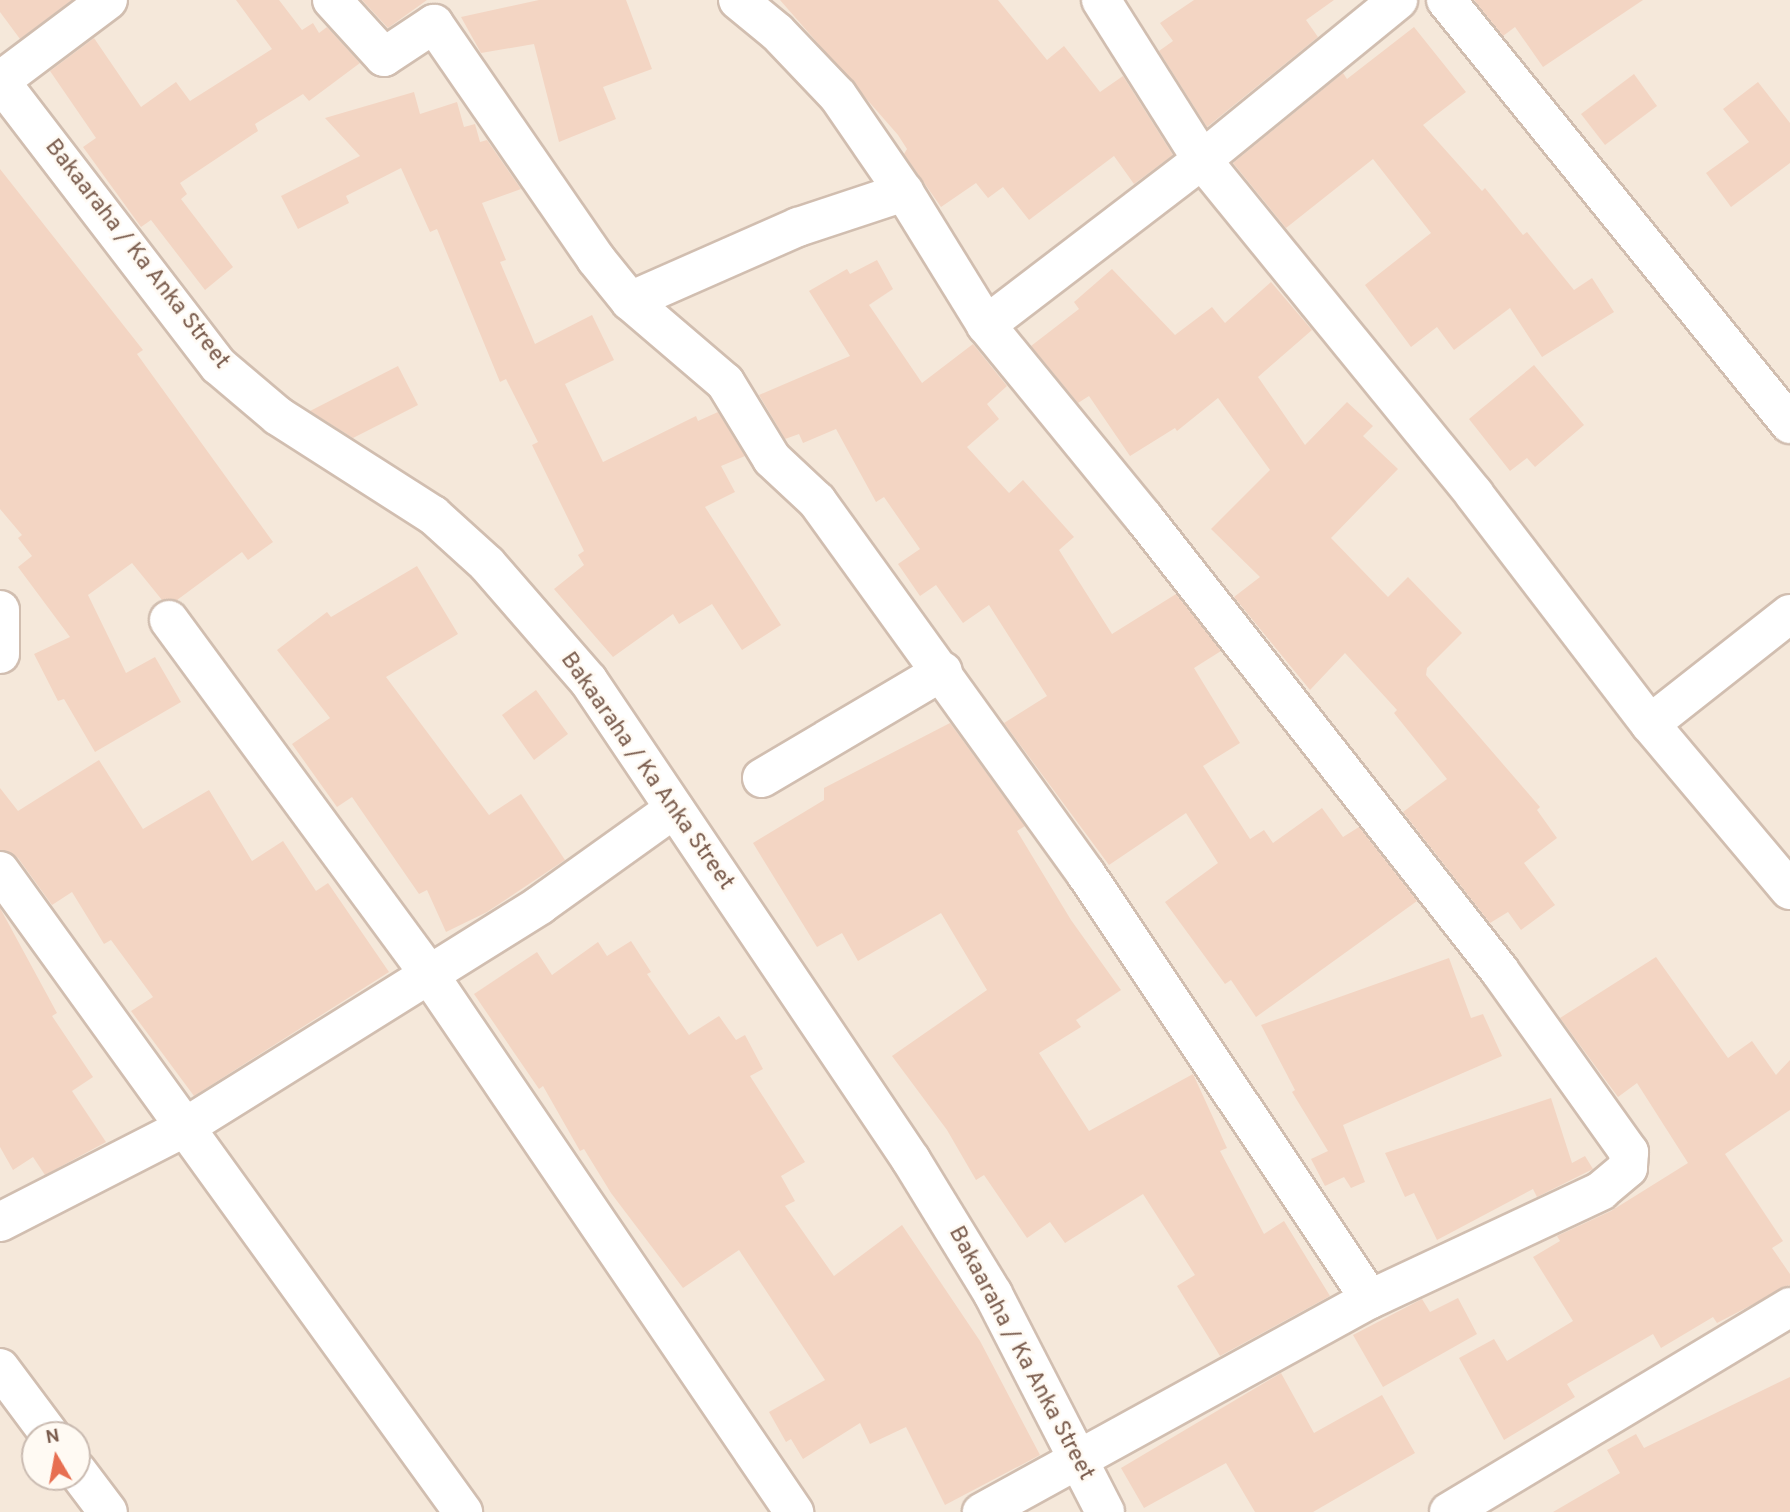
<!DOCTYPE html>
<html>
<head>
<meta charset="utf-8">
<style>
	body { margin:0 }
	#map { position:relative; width:1790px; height:1512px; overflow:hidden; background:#fdf6ec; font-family:Overpass,sans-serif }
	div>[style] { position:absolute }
	.residential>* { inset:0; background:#f5e8da }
	.building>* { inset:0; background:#f3d5c3 }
	.roads { filter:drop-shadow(2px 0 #d1beb0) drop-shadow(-2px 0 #d1beb0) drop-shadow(0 2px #d1beb0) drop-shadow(0 -2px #d1beb0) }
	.minor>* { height:38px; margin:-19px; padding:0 19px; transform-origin:19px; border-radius:19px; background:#fff }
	span { translate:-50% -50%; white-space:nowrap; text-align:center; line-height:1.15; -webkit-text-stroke:5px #fffaf3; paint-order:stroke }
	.street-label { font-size:23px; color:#7a5c4d }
	.north { position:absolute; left:21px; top:1421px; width:70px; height:70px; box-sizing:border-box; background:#fffaf3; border:2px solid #cabbb1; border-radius:50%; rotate:350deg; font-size:19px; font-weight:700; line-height:28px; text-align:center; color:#7a5c4d }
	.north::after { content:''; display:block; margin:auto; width:24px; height:32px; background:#e76f51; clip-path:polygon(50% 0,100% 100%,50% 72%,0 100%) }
</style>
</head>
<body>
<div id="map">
	<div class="residential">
		<i style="clip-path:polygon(evenodd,0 0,1790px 0,1790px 1512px,0 1512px,0 0,35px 1435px,77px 1435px,77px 1477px,35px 1477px,35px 1435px)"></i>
	</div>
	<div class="building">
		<i style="clip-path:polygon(0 0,72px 0,20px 39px,0 12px)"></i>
		<i style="clip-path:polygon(236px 0,279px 0,302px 30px,313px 23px,319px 33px,327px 27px,360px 63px,309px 101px,303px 94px,255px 124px,258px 131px,180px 183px,187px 194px,181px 199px,233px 267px,205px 290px,151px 220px,141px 227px,83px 147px,96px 138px,50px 71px,94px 38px,141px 107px,176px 82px,190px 101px,272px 49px)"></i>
		<i style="clip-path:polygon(362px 0,427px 0,388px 28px)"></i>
		<i style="clip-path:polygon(539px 0,626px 0,652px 69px,603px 87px,616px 119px,559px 142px,534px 44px,481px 53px,461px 17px)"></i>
		<i style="clip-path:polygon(780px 0,998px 0,1047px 60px,1064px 46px,1100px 92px,1123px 76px,1173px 155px,1134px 184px,1114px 156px,1029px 220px,1003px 187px,988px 198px,976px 183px,941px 207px,904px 154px,907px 149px,898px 135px)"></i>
		<i style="clip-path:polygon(1194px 0,1334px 0,1306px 20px,1318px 37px,1207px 127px,1159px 51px,1173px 41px,1160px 23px)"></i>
		<i style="clip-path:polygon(1474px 0,1643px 0,1543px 67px,1515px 27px,1503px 36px)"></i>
		<i style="clip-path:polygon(1414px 27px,1466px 92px,1423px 125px,1482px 191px,1485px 188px,1523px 235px,1527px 232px,1574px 290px,1592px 278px,1614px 312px,1542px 357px,1510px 308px,1454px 350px,1437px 327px,1411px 347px,1365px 285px,1431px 233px,1373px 159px,1286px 228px,1233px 163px,1343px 73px,1347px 79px)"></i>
		<i style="clip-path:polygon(1634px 74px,1657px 106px,1605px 145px,1581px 114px)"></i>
		<i style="clip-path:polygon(1758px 82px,1790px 123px,1790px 163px,1731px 207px,1706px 173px,1749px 142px,1723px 109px)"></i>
		<i style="clip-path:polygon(414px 92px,420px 114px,457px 102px,464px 127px,475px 124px,480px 142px,487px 140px,521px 189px,482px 203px,506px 260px,500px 262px,535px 344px,592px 315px,614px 360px,565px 384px,603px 462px,696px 416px,698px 421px,718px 412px,745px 456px,721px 466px,735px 492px,705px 507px,781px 625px,742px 650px,712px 604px,679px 624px,673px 614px,613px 657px,554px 589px,584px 565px,578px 555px,584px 551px,532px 445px,538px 442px,506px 379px,500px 382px,437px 229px,430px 232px,401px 168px,346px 196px,349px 203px,298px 229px,281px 196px,360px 156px,325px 118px)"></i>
		<i style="clip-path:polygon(0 169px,143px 350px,137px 354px,273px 542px,248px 560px,242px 552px,177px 600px,162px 600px,132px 563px,88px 595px,126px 673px,155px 657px,181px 702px,95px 752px,64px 699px,58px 701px,34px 654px,70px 637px,18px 567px,32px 556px,18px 538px,22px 535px,0 509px)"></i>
		<i style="clip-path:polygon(877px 260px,893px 289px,869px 305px,922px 383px,973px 344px,1007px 386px,987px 404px,999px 419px,967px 447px,1009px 493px,1023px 480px,1074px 537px,1059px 550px,1112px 634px,1176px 594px,1221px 651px,1194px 668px,1240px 743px,1203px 766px,1250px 839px,1264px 830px,1273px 843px,1322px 808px,1343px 837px,1359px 827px,1417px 901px,1256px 1017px,1231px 980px,1225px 984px,1165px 902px,1218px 863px,1186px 813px,1109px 865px,1004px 723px,1047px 696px,989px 605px,963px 623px,936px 585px,920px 596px,898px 564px,920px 549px,884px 497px,876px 502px,836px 429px,803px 443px,799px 434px,785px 439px,759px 395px,850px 356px,809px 291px,847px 269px,850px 274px)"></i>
		<i style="clip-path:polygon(1112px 269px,1175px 335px,1212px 307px,1225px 323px,1271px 282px,1312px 330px,1258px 377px,1305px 445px,1347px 402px,1373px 426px,1363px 436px,1398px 469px,1331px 538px,1388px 597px,1408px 577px,1462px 633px,1427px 668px,1426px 675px,1540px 807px,1537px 810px,1557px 838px,1524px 863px,1555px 905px,1521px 930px,1508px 912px,1490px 923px,1403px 812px,1447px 779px,1394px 713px,1397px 710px,1345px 653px,1310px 690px,1234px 597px,1260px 577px,1211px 529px,1270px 470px,1218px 398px,1177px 431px,1175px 428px,1130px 456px,1089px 396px,1078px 403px,1031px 346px,1079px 309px,1074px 302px)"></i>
		<i style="clip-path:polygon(1534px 365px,1584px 425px,1535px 467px,1527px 458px,1510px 471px,1469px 419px)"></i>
		<i style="clip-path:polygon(398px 366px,418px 405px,353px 438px,310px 411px)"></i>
		<i style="clip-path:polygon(417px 566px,458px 634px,386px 677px,489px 815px,521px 794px,565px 860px,487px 912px,446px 932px,427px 890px,419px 894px,352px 797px,337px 807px,292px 744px,330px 718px,277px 650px,327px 612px,331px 617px)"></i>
		<i style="clip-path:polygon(536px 690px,568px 734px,534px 760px,502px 715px)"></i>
		<i style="clip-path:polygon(950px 723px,1025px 826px,1017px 831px,1071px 920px,1121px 990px,1076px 1020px,1081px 1027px,1039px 1053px,1089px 1131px,1193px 1074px,1227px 1148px,1220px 1151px,1264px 1234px,1284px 1221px,1330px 1296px,1220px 1356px,1177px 1286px,1195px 1275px,1143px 1194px,1065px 1243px,1050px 1222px,1027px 1238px,984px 1175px,976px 1180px,947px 1130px,892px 1056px,987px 990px,941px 913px,858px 961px,842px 933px,817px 947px,753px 843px,824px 800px,824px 788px)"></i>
		<i style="clip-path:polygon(99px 760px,143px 829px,209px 790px,252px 861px,283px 841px,316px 891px,328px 883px,389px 972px,194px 1096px,131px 1011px,153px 997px,111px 940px,104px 944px,72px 892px,52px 905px,18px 858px,0 850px,0 788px,18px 811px)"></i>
		<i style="clip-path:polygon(0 908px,57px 1013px,52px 1016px,93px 1077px,72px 1091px,106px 1142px,45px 1175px,33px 1157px,13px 1170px,0 1147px)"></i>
		<i style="clip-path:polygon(631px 941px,651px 972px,647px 974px,689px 1035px,719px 1016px,736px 1040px,745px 1035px,763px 1069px,750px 1076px,805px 1162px,781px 1176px,795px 1201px,785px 1206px,834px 1276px,902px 1225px,980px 1341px,1040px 1455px,945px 1505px,906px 1427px,870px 1444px,860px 1423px,803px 1459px,791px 1439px,786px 1442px,769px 1412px,825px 1380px,739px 1250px,683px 1288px,611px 1193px,584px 1149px,580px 1151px,543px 1086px,539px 1089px,474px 994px,537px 952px,552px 975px,598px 942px,607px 956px)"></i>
		<i style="clip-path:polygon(1656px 957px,1728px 1058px,1752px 1041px,1776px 1075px,1790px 1060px,1790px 1110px,1725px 1154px,1783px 1241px,1772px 1248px,1790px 1274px,1790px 1285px,1717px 1323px,1713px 1317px,1661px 1348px,1653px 1334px,1567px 1384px,1575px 1397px,1504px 1440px,1459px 1358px,1494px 1339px,1507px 1361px,1573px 1321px,1533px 1257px,1560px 1241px,1557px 1236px,1611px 1211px,1688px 1163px,1637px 1083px,1618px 1097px,1560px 1018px)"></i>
		<i style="clip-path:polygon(1449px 958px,1471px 1018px,1483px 1014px,1502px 1056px,1343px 1125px,1365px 1182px,1351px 1188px,1344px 1177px,1325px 1186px,1311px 1159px,1328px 1151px,1292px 1092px,1295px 1090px,1261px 1025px)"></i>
		<i style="clip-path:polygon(1551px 1098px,1572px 1163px,1585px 1156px,1593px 1169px,1537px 1197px,1533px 1189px,1437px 1240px,1414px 1193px,1405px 1197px,1385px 1153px)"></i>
		<i style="clip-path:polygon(1458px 1298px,1477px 1334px,1383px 1387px,1353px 1335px,1422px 1299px,1430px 1312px)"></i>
		<i style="clip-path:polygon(1281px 1373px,1314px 1433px,1382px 1395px,1415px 1453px,1313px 1512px,1255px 1512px,1226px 1463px,1144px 1508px,1121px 1468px)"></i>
		<i style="clip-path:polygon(1790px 1377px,1790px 1512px,1553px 1512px,1620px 1473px,1607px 1450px,1636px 1434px,1644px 1448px)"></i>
	</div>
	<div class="roads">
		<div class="minor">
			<i style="left:332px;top:0;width:77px;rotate:47.6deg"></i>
			<i style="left:384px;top:57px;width:60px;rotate:-33.4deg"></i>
			<i style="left:434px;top:24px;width:285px;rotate:55.4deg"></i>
			<i style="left:596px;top:259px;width:54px;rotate:51deg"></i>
			<i style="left:630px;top:301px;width:125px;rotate:40.5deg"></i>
			<i style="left:725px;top:382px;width:90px;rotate:58.6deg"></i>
			<i style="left:772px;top:459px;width:62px;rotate:43deg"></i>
			<i style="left:817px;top:501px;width:460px;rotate:54.2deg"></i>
			<i style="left:1086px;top:874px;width:511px;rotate:56.25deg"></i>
			<i style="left:738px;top:0;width:50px;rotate:39.4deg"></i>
			<i style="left:777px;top:32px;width:88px;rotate:46.4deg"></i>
			<i style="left:838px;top:96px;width:116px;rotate:55.5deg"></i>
			<i style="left:904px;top:192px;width:156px;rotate:58.3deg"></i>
			<i style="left:986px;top:325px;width:249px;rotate:50.7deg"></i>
			<i style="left:1144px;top:518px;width:575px;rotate:51.85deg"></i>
			<i style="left:1499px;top:970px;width:224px;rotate:54.5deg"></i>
			<i style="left:1629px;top:1152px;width:16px;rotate:94deg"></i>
			<i style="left:1628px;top:1168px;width:35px;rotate:140deg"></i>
			<i style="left:1601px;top:1191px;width:255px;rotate:154.9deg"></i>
			<i style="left:1370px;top:1299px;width:443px;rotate:151.2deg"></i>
			<i style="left:1101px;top:0;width:189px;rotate:57.7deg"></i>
			<i style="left:1202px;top:160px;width:431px;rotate:50.8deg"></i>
			<i style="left:1474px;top:494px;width:290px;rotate:52.6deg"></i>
			<i style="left:1650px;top:724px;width:217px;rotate:49.9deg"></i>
			<i style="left:1446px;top:0;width:546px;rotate:50.95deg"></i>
			<i style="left:0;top:81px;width:359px;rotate:52.5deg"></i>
			<i style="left:219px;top:366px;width:77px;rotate:40.3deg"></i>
			<i style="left:278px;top:416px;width:184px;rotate:32.6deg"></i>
			<i style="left:433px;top:515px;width:73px;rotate:42.2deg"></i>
			<i style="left:487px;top:564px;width:154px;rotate:49deg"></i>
			<i style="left:588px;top:680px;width:579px;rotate:56.06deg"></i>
			<i style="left:911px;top:1160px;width:157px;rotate:58.5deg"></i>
			<i style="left:993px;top:1294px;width:245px;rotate:62.8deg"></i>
			<i style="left:0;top:81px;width:135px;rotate:-36.9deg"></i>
			<i style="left:630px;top:301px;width:184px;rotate:-23.8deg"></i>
			<i style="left:798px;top:227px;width:112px;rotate:-18.3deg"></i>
			<i style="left:986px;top:325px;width:272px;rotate:-37.4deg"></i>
			<i style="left:1202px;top:160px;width:253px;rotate:-39.2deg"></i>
			<i style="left:0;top:610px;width:44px;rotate:90deg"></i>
			<i style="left:169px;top:620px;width:438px;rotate:53.7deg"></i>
			<i style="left:428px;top:973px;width:652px;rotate:55.82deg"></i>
			<i style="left:1650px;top:724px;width:178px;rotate:-38.2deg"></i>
			<i style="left:762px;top:778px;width:210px;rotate:-30.6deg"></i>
			<i style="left:0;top:871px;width:791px;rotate:54.16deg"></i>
			<i style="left:0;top:1222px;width:204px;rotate:-27.1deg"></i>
			<i style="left:182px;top:1129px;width:422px;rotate:-32deg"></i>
			<i style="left:540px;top:905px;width:165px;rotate:-35.6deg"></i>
			<i style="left:0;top:1368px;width:84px;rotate:53.3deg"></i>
			<i style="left:77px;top:1471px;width:51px;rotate:52.9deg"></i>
			<i style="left:1449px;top:1512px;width:398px;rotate:-31deg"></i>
		</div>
	</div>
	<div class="street-label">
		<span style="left:136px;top:255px;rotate:52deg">Bakaaraha / Ka Anka Street</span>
		<span style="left:646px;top:772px;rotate:55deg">Bakaaraha / Ka Anka Street</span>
		<span style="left:1020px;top:1354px;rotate:62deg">Bakaaraha / Ka Anka Street</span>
	</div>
	<div class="north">N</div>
</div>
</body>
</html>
